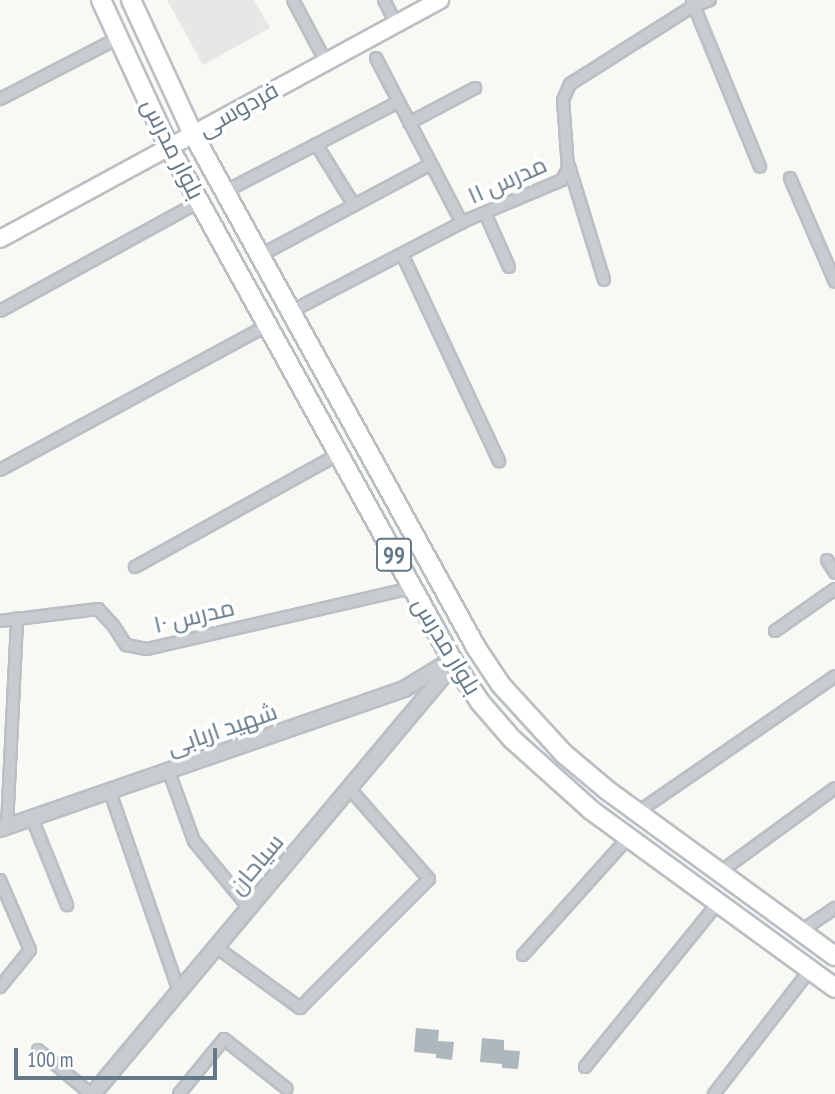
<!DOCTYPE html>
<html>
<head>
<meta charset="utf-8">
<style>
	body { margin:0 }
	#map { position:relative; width:835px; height:1094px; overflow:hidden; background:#f8f8f5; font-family:"PT Sans Narrow",Cairo,sans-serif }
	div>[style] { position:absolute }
	.built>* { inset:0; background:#e6e7e6 }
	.building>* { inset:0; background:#aeb7bc }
	.roads { filter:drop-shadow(2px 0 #babfc4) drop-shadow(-2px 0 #babfc4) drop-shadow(0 2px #babfc4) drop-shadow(0 -2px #babfc4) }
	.minor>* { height:10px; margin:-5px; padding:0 5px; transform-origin:5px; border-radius:5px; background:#c8cccf }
	.tertiary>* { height:14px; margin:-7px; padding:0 7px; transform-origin:7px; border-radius:7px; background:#c8cccf }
	.secondary>* { height:16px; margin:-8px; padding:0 8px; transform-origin:8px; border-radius:8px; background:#fff }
	.primary>* { height:18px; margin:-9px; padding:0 9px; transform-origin:9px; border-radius:9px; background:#fff }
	span { translate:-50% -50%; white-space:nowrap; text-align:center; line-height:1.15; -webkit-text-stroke:7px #fff; paint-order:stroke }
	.shield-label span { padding:2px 5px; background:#fff; border:2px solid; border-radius:5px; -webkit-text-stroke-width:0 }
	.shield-label { font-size:23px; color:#657888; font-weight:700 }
	.street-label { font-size:24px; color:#657888 }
	.scale { position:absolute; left:14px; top:1048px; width:203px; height:32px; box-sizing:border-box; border:4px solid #657888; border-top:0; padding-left:9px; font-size:21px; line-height:24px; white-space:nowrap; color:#657888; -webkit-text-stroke:5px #fff; paint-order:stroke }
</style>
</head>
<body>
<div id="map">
	<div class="built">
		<i style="clip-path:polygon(167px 0,254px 0,270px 28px,203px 65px)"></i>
	</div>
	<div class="building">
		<i style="clip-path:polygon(416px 1028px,439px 1030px,438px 1041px,454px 1042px,452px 1060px,436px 1058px,436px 1054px,414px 1052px)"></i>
		<i style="clip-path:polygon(482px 1038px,504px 1040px,504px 1050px,520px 1051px,518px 1069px,502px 1068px,502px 1064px,480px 1062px)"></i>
	</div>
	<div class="roads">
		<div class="minor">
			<i style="left:293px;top:0;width:70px;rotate:62deg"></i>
			<i style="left:384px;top:0;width:27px;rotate:63deg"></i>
			<i style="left:692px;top:1px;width:179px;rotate:67.7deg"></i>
			<i style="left:376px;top:58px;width:186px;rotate:62.5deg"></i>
			<i style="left:0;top:99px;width:133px;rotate:-27.3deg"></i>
			<i style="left:409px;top:123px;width:75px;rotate:-27.9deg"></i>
			<i style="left:316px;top:144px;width:72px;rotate:58.1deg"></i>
			<i style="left:569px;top:166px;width:119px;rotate:72.9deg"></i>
			<i style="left:790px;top:178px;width:113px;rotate:66.6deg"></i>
			<i style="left:224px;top:192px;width:196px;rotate:-27.3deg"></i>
			<i style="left:485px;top:213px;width:59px;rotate:66deg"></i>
			<i style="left:402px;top:254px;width:229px;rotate:64.9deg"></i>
			<i style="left:259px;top:256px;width:195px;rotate:-28.1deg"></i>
			<i style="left:0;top:311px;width:227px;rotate:-28.7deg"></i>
			<i style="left:290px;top:312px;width:199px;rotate:-27.5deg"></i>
			<i style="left:467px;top:220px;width:103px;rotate:-22.8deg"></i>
			<i style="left:562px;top:180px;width:13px;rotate:-63deg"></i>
			<i style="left:568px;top:168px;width:68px;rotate:-94.2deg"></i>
			<i style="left:563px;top:100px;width:17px;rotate:-66deg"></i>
			<i style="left:570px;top:84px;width:144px;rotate:-32.3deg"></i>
			<i style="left:692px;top:7px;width:19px;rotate:-21deg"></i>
			<i style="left:0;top:470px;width:305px;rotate:-28.4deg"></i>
			<i style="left:827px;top:560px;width:15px;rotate:58deg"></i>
			<i style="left:135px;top:567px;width:233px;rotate:-29deg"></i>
			<i style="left:0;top:621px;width:99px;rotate:-7deg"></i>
			<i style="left:98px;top:609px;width:22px;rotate:47deg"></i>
			<i style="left:113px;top:625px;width:24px;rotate:57deg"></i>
			<i style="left:126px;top:645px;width:21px;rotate:11deg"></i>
			<i style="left:147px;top:649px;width:272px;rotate:-13deg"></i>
			<i style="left:775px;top:631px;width:73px;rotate:-35deg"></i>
			<i style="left:169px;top:772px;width:73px;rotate:70.1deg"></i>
			<i style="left:194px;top:841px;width:87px;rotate:50.6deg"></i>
			<i style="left:110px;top:792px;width:211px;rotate:70.9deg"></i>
			<i style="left:638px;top:812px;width:239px;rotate:-34.6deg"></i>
			<i style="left:32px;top:818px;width:94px;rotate:68.1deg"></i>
			<i style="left:7px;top:826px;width:208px;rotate:-87.2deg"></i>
			<i style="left:720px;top:872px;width:142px;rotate:-36.1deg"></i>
			<i style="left:0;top:880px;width:76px;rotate:66.8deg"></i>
			<i style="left:30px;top:950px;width:48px;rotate:129deg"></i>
			<i style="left:801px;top:931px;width:41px;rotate:-34.1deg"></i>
			<i style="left:216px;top:947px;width:104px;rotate:36deg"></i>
			<i style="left:300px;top:1008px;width:182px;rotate:-45deg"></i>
			<i style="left:429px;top:879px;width:121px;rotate:-131.3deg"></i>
			<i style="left:523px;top:955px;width:159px;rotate:-48.1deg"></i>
			<i style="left:38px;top:1050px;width:69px;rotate:39.7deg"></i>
			<i style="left:585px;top:1067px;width:211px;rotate:-51deg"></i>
			<i style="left:179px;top:1094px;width:71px;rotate:-50.7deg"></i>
			<i style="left:224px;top:1039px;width:80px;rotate:38.4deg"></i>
			<i style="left:714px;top:1094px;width:157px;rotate:-52.3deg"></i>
		</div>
		<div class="tertiary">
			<i style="left:0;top:829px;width:428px;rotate:-19.1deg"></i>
			<i style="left:404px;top:689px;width:54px;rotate:-31.3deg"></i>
			<i style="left:93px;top:1094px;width:562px;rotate:-50.05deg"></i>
		</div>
		<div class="secondary">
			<i style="left:0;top:239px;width:501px;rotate:-28.51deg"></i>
		</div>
		<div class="primary">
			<i style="left:101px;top:0;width:162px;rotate:65.2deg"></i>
			<i style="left:169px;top:147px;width:589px;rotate:61.09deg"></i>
			<i style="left:454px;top:663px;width:47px;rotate:56.3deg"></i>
			<i style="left:480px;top:702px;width:49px;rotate:49.1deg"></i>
			<i style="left:512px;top:739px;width:106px;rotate:41.9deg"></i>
			<i style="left:591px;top:810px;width:302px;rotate:36.1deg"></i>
			<i style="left:131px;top:0;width:148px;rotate:65.2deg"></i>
			<i style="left:193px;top:134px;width:588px;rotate:61.13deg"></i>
			<i style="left:477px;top:649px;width:43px;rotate:56.3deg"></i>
			<i style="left:501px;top:685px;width:92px;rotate:47.6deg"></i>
			<i style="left:563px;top:753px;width:57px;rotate:40.1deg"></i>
			<i style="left:607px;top:790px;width:282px;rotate:36.1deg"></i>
		</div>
	</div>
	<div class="shield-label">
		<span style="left:394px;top:555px">99</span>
	</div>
	<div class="street-label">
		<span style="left:238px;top:109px;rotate:-29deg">فردوسی</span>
		<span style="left:173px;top:149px;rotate:63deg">بلوار مدرس</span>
		<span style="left:507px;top:180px;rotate:-24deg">مدرس ۱۱</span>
		<span style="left:194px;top:616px;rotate:-13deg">مدرس ۱۰</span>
		<span style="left:447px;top:646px;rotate:59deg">بلوار مدرس</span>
		<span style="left:222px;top:729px;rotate:-19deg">شهید اربابی</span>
		<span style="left:256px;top:864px;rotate:-50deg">سیاحان</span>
	</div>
	<div class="scale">100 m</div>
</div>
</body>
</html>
